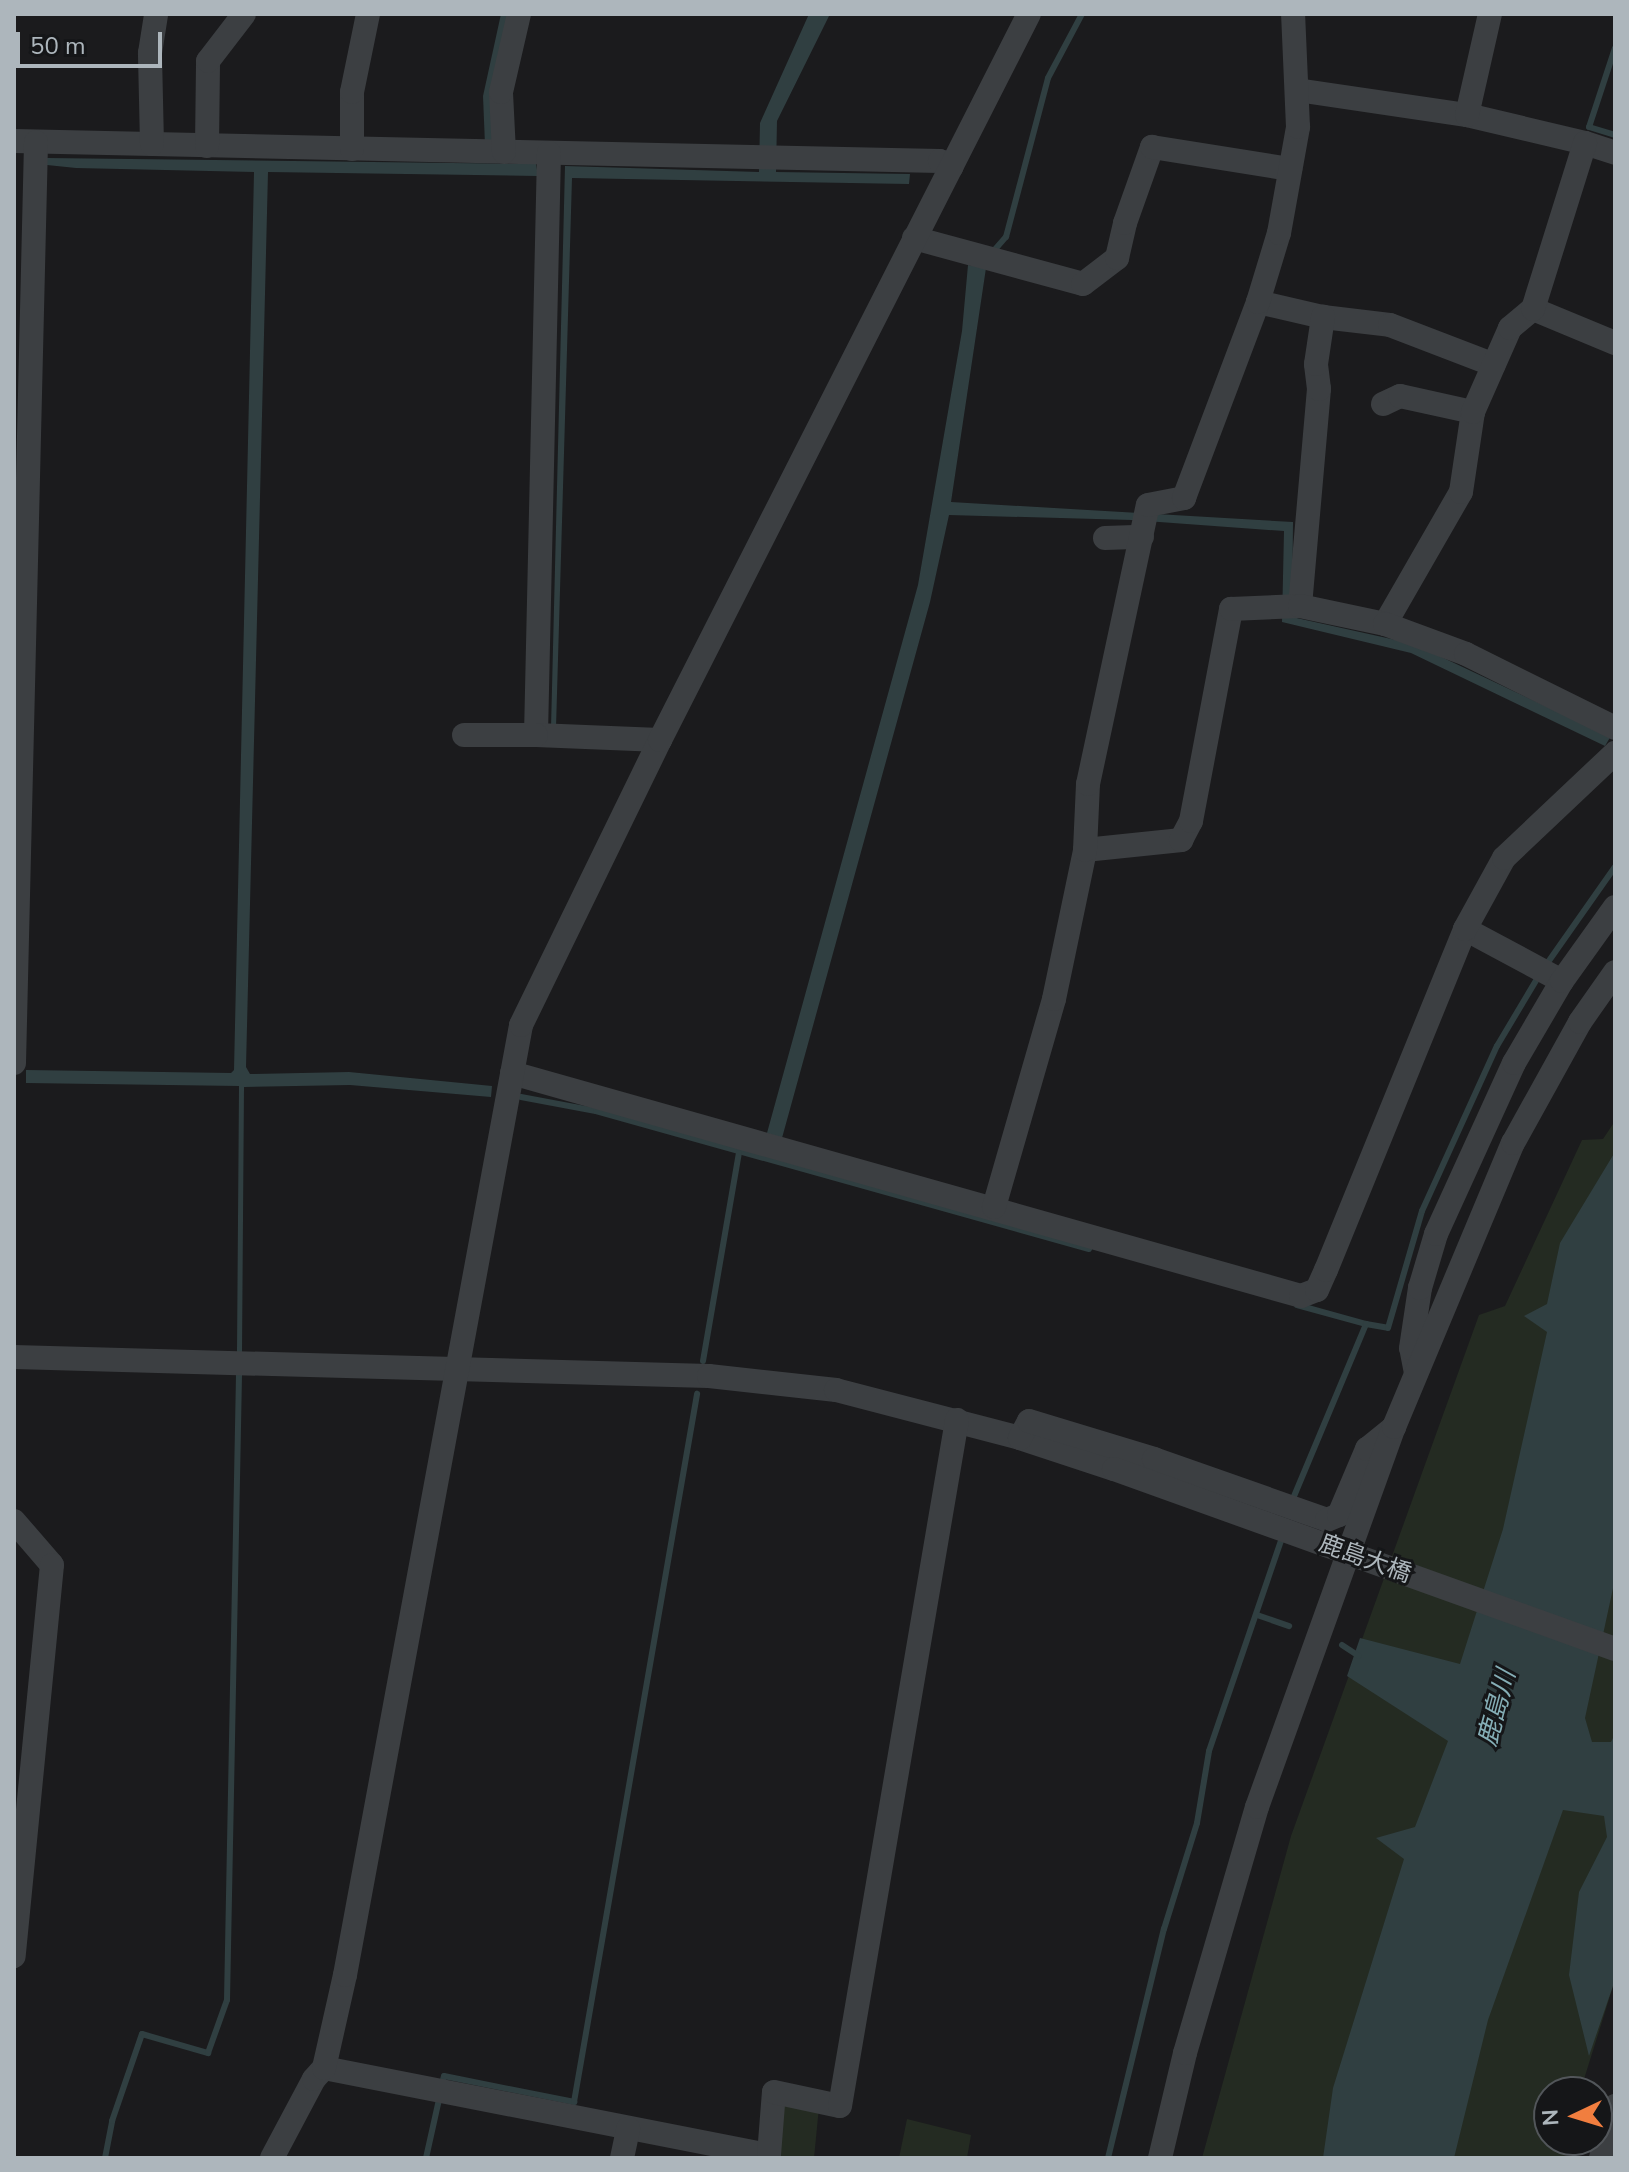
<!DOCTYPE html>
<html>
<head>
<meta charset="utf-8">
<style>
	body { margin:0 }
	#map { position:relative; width:1629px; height:2172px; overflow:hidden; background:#1b1b1d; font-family:"Nunito Sans","Noto Sans JP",sans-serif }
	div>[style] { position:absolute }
	.green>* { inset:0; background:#242b22 }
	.water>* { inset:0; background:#303f41 }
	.stream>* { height:6px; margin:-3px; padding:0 3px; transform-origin:3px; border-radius:3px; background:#303f41 }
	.minor>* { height:24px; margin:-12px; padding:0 12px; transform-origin:12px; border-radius:12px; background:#3c3f42 }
	.minor-bridge>* { height:24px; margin:-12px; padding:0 12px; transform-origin:12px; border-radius:12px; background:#3c3f42 }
	span { translate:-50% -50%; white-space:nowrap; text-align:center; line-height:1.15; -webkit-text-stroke:6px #151618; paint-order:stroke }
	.street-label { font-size:24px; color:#adb6bc }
	.water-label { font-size:26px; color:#85aeb6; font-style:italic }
	.frame { position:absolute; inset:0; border:16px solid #adb6bc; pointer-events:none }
	.north { position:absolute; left:1533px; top:2076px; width:80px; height:80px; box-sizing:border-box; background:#151618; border:2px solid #52565a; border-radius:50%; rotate:266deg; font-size:22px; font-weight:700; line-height:32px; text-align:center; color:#adb6bc }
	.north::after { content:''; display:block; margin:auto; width:28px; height:36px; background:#f17e3f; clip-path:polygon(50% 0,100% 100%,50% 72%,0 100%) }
	.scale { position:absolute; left:16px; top:32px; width:146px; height:36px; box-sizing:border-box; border:4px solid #adb6bc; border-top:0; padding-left:10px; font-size:24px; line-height:28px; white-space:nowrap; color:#adb6bc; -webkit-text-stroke:6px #151618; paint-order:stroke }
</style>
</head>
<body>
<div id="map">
	<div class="green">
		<i style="clip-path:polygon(1615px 1121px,1615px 1193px,1352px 2158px,1202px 2158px,1291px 1836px,1479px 1315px,1505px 1306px,1582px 1140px,1603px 1139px)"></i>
		<i style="clip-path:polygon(1615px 1401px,1615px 1980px,1580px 2092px,1549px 2092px,1549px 2140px,1568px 2140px,1564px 2158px,1407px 2158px)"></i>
		<i style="clip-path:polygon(772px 2084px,820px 2097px,814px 2158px,764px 2158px)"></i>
		<i style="clip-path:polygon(907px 2119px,971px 2135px,967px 2158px,899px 2158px)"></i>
	</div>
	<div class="water">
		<i style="clip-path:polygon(501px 14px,510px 14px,493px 139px,485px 145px,483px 96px)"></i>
		<i style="clip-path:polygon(809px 14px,830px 14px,777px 121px,776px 172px,910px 174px,909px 184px,572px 178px,556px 728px,551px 728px,565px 166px,759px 172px,760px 123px)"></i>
		<i style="clip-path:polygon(47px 158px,536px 164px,538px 176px,268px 172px,246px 1067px,250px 1074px,349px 1072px,492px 1086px,491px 1097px,350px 1085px,244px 1087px,242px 1353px,237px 1352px,239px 1086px,26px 1083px,26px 1070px,231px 1073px,234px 1070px,254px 172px,76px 168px,47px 165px)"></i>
		<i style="clip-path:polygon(968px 265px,986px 268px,951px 502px,1293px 522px,1292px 617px,1414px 644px,1602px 733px,1615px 711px,1615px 729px,1605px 746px,1411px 653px,1282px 622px,1284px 531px,1132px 520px,949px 515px,930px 602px,782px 1138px,767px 1133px,918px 585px,962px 331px)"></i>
		<i style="clip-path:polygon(1615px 1152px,1615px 1579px,1585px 1718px,1592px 1742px,1611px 1742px,1615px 1734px,1615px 1980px,1589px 2056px,1569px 1975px,1579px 1892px,1607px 1837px,1604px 1816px,1563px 1810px,1488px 2020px,1454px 2158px,1323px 2158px,1333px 2088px,1404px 1859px,1376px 1838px,1415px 1827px,1448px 1741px,1347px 1676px,1360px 1638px,1460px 1664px,1503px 1529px,1547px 1332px,1524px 1316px,1547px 1304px,1560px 1243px)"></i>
	</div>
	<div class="stream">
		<i style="left:1615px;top:48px;width:83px;rotate:108.2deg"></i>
		<i style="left:1589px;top:127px;width:27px;rotate:17deg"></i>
		<i style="left:991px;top:254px;width:23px;rotate:-49deg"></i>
		<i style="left:1006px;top:237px;width:164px;rotate:-75.2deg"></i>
		<i style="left:1048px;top:78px;width:72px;rotate:-62deg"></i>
		<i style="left:1546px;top:965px;width:120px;rotate:-54.9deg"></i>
		<i style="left:521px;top:1097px;width:76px;rotate:10.6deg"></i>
		<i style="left:596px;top:1111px;width:512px;rotate:15.64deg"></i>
		<i style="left:1297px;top:1305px;width:72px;rotate:15.4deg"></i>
		<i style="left:703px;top:1361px;width:211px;rotate:-80.2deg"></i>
		<i style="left:1292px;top:1501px;width:192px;rotate:-67.3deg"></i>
		<i style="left:1366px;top:1324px;width:22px;rotate:10deg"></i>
		<i style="left:1388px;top:1328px;width:122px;rotate:-73.8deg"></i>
		<i style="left:1422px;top:1211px;width:181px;rotate:-65.6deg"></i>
		<i style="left:1497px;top:1046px;width:84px;rotate:-59.2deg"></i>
		<i style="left:1257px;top:1615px;width:34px;rotate:19deg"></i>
		<i style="left:1342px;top:1645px;width:20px;rotate:33deg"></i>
		<i style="left:442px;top:2084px;width:8px;rotate:-76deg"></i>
		<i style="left:444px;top:2076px;width:133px;rotate:11.3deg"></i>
		<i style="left:574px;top:2102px;width:719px;rotate:-80.14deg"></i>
		<i style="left:105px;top:2158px;width:38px;rotate:-79deg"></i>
		<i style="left:112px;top:2121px;width:92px;rotate:-71deg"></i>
		<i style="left:142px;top:2034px;width:69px;rotate:16.1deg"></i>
		<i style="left:208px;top:2053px;width:56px;rotate:-70.3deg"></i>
		<i style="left:227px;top:2000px;width:625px;rotate:-88.9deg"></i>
		<i style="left:426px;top:2158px;width:65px;rotate:-77.5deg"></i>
		<i style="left:1108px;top:2158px;width:236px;rotate:-76.3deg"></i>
		<i style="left:1164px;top:1929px;width:111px;rotate:-72.7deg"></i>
		<i style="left:1197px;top:1823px;width:73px;rotate:-80.5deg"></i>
		<i style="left:1209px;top:1751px;width:228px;rotate:-71.1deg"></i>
	</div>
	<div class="minor">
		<i style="left:1297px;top:90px;width:172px;rotate:8.4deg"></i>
		<i style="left:1467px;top:115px;width:121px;rotate:13.3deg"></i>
		<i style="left:1585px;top:143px;width:32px;rotate:18deg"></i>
		<i style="left:1467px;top:115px;width:104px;rotate:-77.2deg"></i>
		<i style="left:14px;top:141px;width:926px;rotate:1.24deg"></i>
		<i style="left:940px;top:161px;width:13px;rotate:29deg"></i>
		<i style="left:152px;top:144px;width:91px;rotate:-91.3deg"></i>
		<i style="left:150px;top:53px;width:39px;rotate:-81deg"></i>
		<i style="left:207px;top:146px;width:85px;rotate:-89.3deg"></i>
		<i style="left:208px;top:61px;width:59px;rotate:-52.5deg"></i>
		<i style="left:352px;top:149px;width:57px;rotate:-90deg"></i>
		<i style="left:352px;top:92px;width:80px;rotate:-78.4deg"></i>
		<i style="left:504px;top:152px;width:60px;rotate:-92.9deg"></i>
		<i style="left:501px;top:92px;width:80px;rotate:-77deg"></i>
		<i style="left:549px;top:153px;width:582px;rotate:91.28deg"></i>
		<i style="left:536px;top:735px;width:124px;rotate:2.3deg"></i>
		<i style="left:914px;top:238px;width:175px;rotate:15.2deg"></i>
		<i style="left:1083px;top:284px;width:43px;rotate:-37.4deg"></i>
		<i style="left:1117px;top:258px;width:36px;rotate:-77deg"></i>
		<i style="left:1125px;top:223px;width:81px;rotate:-70.4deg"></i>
		<i style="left:1152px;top:147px;width:140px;rotate:9.1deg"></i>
		<i style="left:1258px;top:302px;width:67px;rotate:13deg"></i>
		<i style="left:1323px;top:317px;width:67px;rotate:6.8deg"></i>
		<i style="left:1390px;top:325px;width:111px;rotate:21deg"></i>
		<i style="left:1533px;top:309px;width:89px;rotate:22.5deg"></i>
		<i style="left:1383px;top:404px;width:19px;rotate:-25deg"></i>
		<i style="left:1400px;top:396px;width:75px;rotate:12.4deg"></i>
		<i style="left:1105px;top:538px;width:37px;rotate:-2deg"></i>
		<i style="left:1300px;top:606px;width:218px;rotate:-85deg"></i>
		<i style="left:1319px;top:389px;width:25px;rotate:-97deg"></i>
		<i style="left:1316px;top:364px;width:48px;rotate:-81.5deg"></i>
		<i style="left:1385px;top:624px;width:152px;rotate:-60.1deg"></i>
		<i style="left:1461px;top:492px;width:81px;rotate:-81.5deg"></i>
		<i style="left:1473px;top:412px;width:92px;rotate:-66.2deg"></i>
		<i style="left:1510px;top:328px;width:30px;rotate:-40deg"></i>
		<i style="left:1533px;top:309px;width:174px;rotate:-72.6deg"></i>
		<i style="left:464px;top:735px;width:72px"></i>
		<i style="left:1085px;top:850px;width:97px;rotate:-5.9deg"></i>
		<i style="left:1181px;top:840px;width:21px;rotate:-62deg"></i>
		<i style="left:1191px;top:821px;width:216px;rotate:-79.3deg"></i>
		<i style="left:1231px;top:609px;width:69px;rotate:-2.5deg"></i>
		<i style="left:1300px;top:606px;width:87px;rotate:12deg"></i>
		<i style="left:1385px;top:624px;width:86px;rotate:20.3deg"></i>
		<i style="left:1466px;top:654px;width:166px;rotate:26.4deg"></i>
		<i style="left:1465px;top:929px;width:110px;rotate:28.2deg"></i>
		<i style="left:14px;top:1063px;width:921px;rotate:-88.63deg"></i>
		<i style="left:512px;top:1073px;width:820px;rotate:15.78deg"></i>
		<i style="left:1301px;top:1296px;width:17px;rotate:-21deg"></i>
		<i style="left:1317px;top:1290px;width:22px;rotate:-66deg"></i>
		<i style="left:1326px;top:1270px;width:368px;rotate:-67.8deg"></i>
		<i style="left:1465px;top:929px;width:81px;rotate:-61.2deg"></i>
		<i style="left:1504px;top:858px;width:153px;rotate:-43.4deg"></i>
		<i style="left:994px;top:1207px;width:216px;rotate:-73.9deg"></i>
		<i style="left:1054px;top:999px;width:152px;rotate:-78.2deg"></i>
		<i style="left:1085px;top:850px;width:66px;rotate:-87.4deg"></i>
		<i style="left:1088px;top:784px;width:285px;rotate:-77.9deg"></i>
		<i style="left:1148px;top:505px;width:37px;rotate:-11deg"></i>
		<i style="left:1184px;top:498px;width:210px;rotate:-69.3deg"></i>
		<i style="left:1258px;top:302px;width:72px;rotate:-73.1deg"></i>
		<i style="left:1279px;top:233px;width:108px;rotate:-79.8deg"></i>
		<i style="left:1298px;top:127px;width:113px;rotate:-92.5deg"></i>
		<i style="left:14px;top:1357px;width:695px;rotate:1.57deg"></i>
		<i style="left:709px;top:1376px;width:128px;rotate:6.3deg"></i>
		<i style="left:836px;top:1390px;width:190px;rotate:14.6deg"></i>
		<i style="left:1020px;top:1438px;width:99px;rotate:18.3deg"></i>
		<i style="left:1416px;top:1373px;width:25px;rotate:-101deg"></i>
		<i style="left:1411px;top:1348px;width:61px;rotate:-81.5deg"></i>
		<i style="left:1420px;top:1288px;width:56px;rotate:-73.5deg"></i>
		<i style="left:1436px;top:1234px;width:188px;rotate:-65.5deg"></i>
		<i style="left:1514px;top:1063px;width:95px;rotate:-59.7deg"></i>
		<i style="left:1562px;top:981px;width:91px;rotate:-54.4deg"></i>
		<i style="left:1020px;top:1438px;width:19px;rotate:-62deg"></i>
		<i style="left:1029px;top:1421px;width:131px;rotate:16.9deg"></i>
		<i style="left:1154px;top:1459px;width:183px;rotate:19.4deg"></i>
		<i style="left:1327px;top:1520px;width:13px;rotate:-23deg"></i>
		<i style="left:1339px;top:1515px;width:72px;rotate:-67deg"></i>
		<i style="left:1367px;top:1449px;width:35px;rotate:-39deg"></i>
		<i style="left:14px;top:1521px;width:58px;rotate:49.2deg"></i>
		<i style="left:52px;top:1565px;width:393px;rotate:95.6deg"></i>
		<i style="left:324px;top:2068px;width:453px;rotate:11.1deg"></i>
		<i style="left:769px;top:2155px;width:63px;rotate:-85.5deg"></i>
		<i style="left:774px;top:2092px;width:67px;rotate:12deg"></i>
		<i style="left:840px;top:2106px;width:696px;rotate:-80.32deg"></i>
		<i style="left:272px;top:2158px;width:89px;rotate:-62deg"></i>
		<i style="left:314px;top:2079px;width:15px;rotate:-48deg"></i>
		<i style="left:324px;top:2068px;width:95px;rotate:-77.3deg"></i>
		<i style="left:345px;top:1975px;width:966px;rotate:-79.5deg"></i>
		<i style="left:521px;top:1025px;width:317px;rotate:-64deg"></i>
		<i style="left:660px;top:740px;width:814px;rotate:-63.06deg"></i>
		<i style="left:622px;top:2158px;width:30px;rotate:-78deg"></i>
		<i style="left:1160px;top:2158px;width:108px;rotate:-76.6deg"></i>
		<i style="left:1185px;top:2053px;width:256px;rotate:-73.7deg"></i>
		<i style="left:1257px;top:1807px;width:404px;rotate:-70.2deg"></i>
		<i style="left:1394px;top:1427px;width:308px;rotate:-67.3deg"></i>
		<i style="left:1513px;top:1143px;width:138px;rotate:-61deg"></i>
		<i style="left:1580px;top:1022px;width:61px;rotate:-55deg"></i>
		<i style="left:1601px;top:2158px;width:54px;rotate:-74.9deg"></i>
	</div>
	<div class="minor-bridge">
		<i style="left:1114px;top:1469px;width:532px;rotate:19.76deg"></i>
	</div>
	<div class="street-label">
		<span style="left:1365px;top:1559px;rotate:20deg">鹿島大橋</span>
	</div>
	<div class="water-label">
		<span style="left:1497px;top:1708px;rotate:-75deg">鹿島川</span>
	</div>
	<div class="frame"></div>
	<div class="north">N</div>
	<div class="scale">50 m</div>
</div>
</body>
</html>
